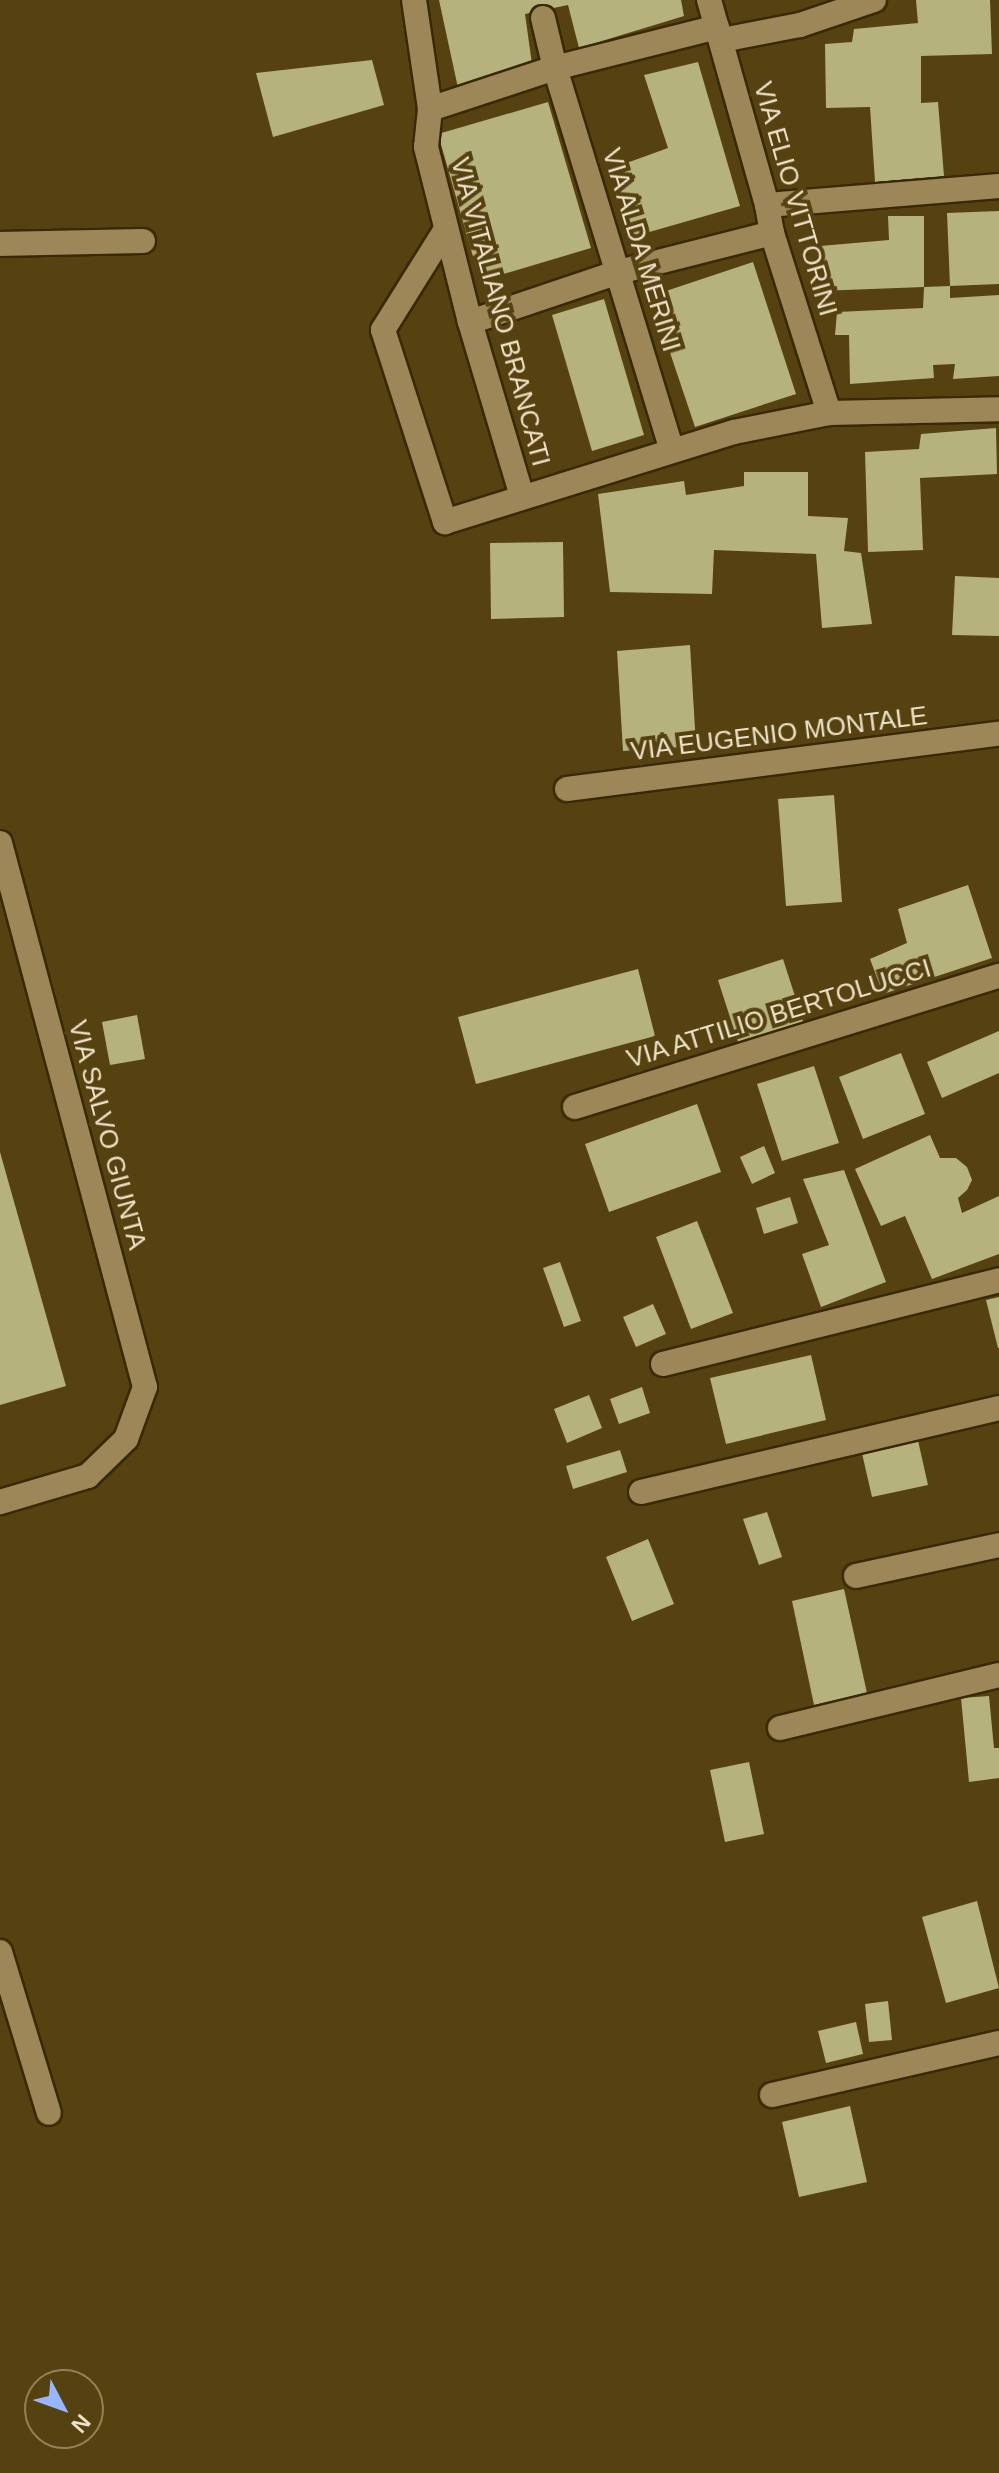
<!DOCTYPE html>
<html>
<head>
<meta charset="utf-8">
<style>
	body { margin:0 }
	#map { position:relative; width:999px; height:2473px; overflow:hidden; background:#564210; font-family:Arial,sans-serif }
	div>[style] { position:absolute }
	.building>* { inset:0; background:#b5b27d }
	.roads { filter:drop-shadow(2px 0 #382903) drop-shadow(-2px 0 #382903) drop-shadow(0 2px #382903) drop-shadow(0 -2px #382903) }
	.minor>* { height:24px; margin:-12px; padding:0 12px; transform-origin:12px; border-radius:12px; background:#9d8657 }
	span { translate:-50% -50%; white-space:nowrap; text-align:center; line-height:1.15; -webkit-text-stroke:8px #564210; paint-order:stroke }
	.street-label { font-size:26px; color:#ede1c8 }
	.north { position:absolute; left:24px; top:2369px; width:80px; height:80px; box-sizing:border-box; background:#564210; border:2px solid #92825a; border-radius:50%; rotate:131deg; font-size:22px; font-weight:700; line-height:32px; text-align:center; color:#ede1c8 }
	.north::after { content:''; display:block; margin:auto; width:28px; height:36px; background:#96b6fd; clip-path:polygon(50% 0,100% 100%,50% 72%,0 100%) }
</style>
</head>
<body>
<div id="map">
	<div class="building">
		<i style="clip-path:polygon(439px 0,681px 0,684px 16px,579px 48px,568px 5px,525px 14px,532px 64px,458px 88px)"></i>
		<i style="clip-path:polygon(916px 0,990px 0,992px 54px,921px 56px,921px 103px,938px 102px,944px 176px,875px 182px,870px 107px,826px 108px,825px 44px,852px 42px,854px 29px,918px 23px)"></i>
		<i style="clip-path:polygon(372px 60px,384px 105px,273px 137px,256px 73px)"></i>
		<i style="clip-path:polygon(698px 62px,740px 206px,632px 237px,610px 169px,668px 148px,644px 75px)"></i>
		<i style="clip-path:polygon(548px 102px,591px 248px,480px 281px,438px 134px)"></i>
		<i style="clip-path:polygon(999px 211px,999px 284px,950px 286px,947px 213px)"></i>
		<i style="clip-path:polygon(888px 216px,924px 216px,924px 287px,818px 291px,820px 246px,889px 240px)"></i>
		<i style="clip-path:polygon(753px 262px,796px 394px,695px 427px,651px 296px)"></i>
		<i style="clip-path:polygon(950px 286px,950px 298px,999px 295px,999px 376px,953px 379px,955px 364px,933px 365px,934px 378px,850px 384px,849px 335px,835px 335px,837px 312px,923px 308px,924px 287px)"></i>
		<i style="clip-path:polygon(604px 299px,644px 435px,592px 451px,552px 315px)"></i>
		<i style="clip-path:polygon(996px 428px,997px 474px,920px 478px,923px 550px,868px 552px,865px 452px,919px 449px,921px 434px)"></i>
		<i style="clip-path:polygon(744px 472px,808px 472px,808px 516px,848px 518px,844px 551px,861px 553px,872px 624px,822px 628px,816px 554px,714px 550px,712px 594px,610px 592px,598px 494px,684px 481px,686px 495px,744px 486px)"></i>
		<i style="clip-path:polygon(563px 542px,564px 617px,491px 619px,490px 543px)"></i>
		<i style="clip-path:polygon(955px 576px,999px 578px,999px 636px,952px 635px)"></i>
		<i style="clip-path:polygon(690px 645px,696px 746px,623px 751px,617px 651px)"></i>
		<i style="clip-path:polygon(834px 795px,842px 902px,786px 906px,778px 799px)"></i>
		<i style="clip-path:polygon(968px 885px,992px 958px,883px 994px,870px 959px,907px 943px,898px 909px)"></i>
		<i style="clip-path:polygon(783px 959px,804px 1024px,739px 1045px,718px 980px)"></i>
		<i style="clip-path:polygon(638px 969px,655px 1036px,476px 1084px,458px 1017px)"></i>
		<i style="clip-path:polygon(137px 1015px,145px 1059px,110px 1065px,102px 1022px)"></i>
		<i style="clip-path:polygon(999px 1031px,999px 1073px,942px 1098px,927px 1062px)"></i>
		<i style="clip-path:polygon(901px 1053px,925px 1114px,863px 1139px,839px 1077px)"></i>
		<i style="clip-path:polygon(814px 1066px,839px 1143px,782px 1161px,757px 1084px)"></i>
		<i style="clip-path:polygon(697px 1104px,721px 1172px,609px 1212px,585px 1144px)"></i>
		<i style="clip-path:polygon(930px 1135px,940px 1158px,956px 1158px,967px 1167px,972px 1180px,967px 1190px,958px 1198px,962px 1213px,999px 1196px,999px 1254px,932px 1279px,905px 1216px,881px 1226px,855px 1169px)"></i>
		<i style="clip-path:polygon(764px 1146px,775px 1173px,752px 1184px,740px 1157px)"></i>
		<i style="clip-path:polygon(0 1152px,66px 1386px,0 1405px)"></i>
		<i style="clip-path:polygon(844px 1170px,886px 1282px,821px 1307px,802px 1254px,829px 1245px,803px 1179px)"></i>
		<i style="clip-path:polygon(790px 1197px,798px 1223px,764px 1234px,756px 1208px)"></i>
		<i style="clip-path:polygon(697px 1221px,733px 1313px,691px 1329px,656px 1237px)"></i>
		<i style="clip-path:polygon(560px 1262px,581px 1321px,564px 1327px,543px 1268px)"></i>
		<i style="clip-path:polygon(999px 1297px,999px 1348px,998px 1348px,986px 1300px)"></i>
		<i style="clip-path:polygon(653px 1304px,666px 1334px,636px 1347px,623px 1317px)"></i>
		<i style="clip-path:polygon(811px 1355px,826px 1420px,726px 1444px,710px 1378px)"></i>
		<i style="clip-path:polygon(642px 1387px,650px 1413px,619px 1424px,610px 1399px)"></i>
		<i style="clip-path:polygon(589px 1395px,602px 1428px,567px 1443px,554px 1409px)"></i>
		<i style="clip-path:polygon(917px 1436px,928px 1485px,872px 1497px,861px 1449px)"></i>
		<i style="clip-path:polygon(620px 1450px,627px 1472px,573px 1489px,566px 1466px)"></i>
		<i style="clip-path:polygon(767px 1512px,782px 1557px,759px 1565px,743px 1519px)"></i>
		<i style="clip-path:polygon(648px 1539px,674px 1604px,632px 1621px,606px 1557px)"></i>
		<i style="clip-path:polygon(844px 1589px,867px 1693px,814px 1705px,792px 1601px)"></i>
		<i style="clip-path:polygon(989px 1696px,994px 1748px,999px 1748px,999px 1778px,969px 1782px,961px 1698px)"></i>
		<i style="clip-path:polygon(749px 1762px,764px 1834px,725px 1842px,710px 1770px)"></i>
		<i style="clip-path:polygon(977px 1901px,999px 1988px,946px 2003px,922px 1917px)"></i>
		<i style="clip-path:polygon(888px 2001px,892px 2040px,869px 2042px,865px 2004px)"></i>
		<i style="clip-path:polygon(856px 2022px,863px 2054px,826px 2063px,818px 2031px)"></i>
		<i style="clip-path:polygon(850px 2106px,867px 2182px,799px 2197px,782px 2122px)"></i>
	</div>
	<div class="roads">
		<div class="minor">
			<i style="left:414px;top:0;width:110px;rotate:81.6deg"></i>
			<i style="left:430px;top:109px;width:38px;rotate:96deg"></i>
			<i style="left:426px;top:147px;width:180px;rotate:75.9deg"></i>
			<i style="left:470px;top:322px;width:182px;rotate:73.4deg"></i>
			<i style="left:709px;top:0;width:213px;rotate:74.2deg"></i>
			<i style="left:767px;top:205px;width:28px;rotate:80deg"></i>
			<i style="left:772px;top:233px;width:189px;rotate:72.4deg"></i>
			<i style="left:543px;top:18px;width:51px;rotate:76.5deg"></i>
			<i style="left:555px;top:68px;width:400px;rotate:73deg"></i>
			<i style="left:722px;top:40px;width:79px;rotate:-10.9deg"></i>
			<i style="left:800px;top:25px;width:78px;rotate:-18.7deg"></i>
			<i style="left:430px;top:109px;width:132px;rotate:-18.2deg"></i>
			<i style="left:555px;top:68px;width:167px;rotate:-14.2deg"></i>
			<i style="left:767px;top:205px;width:233px;rotate:-4.7deg"></i>
			<i style="left:446px;top:229px;width:119px;rotate:122deg"></i>
			<i style="left:383px;top:330px;width:202px;rotate:72.1deg"></i>
			<i style="left:445px;top:522px;width:303px;rotate:-17.3deg"></i>
			<i style="left:734px;top:432px;width:97px;rotate:-11.3deg"></i>
			<i style="left:829px;top:413px;width:170px;rotate:-1.3deg"></i>
			<i style="left:0;top:244px;width:143px;rotate:-1.2deg"></i>
			<i style="left:470px;top:322px;width:157px;rotate:-18.6deg"></i>
			<i style="left:619px;top:272px;width:158px;rotate:-14.3deg"></i>
			<i style="left:567px;top:789px;width:435px;rotate:-7.3deg"></i>
			<i style="left:0;top:843px;width:563px;rotate:75.08deg"></i>
			<i style="left:145px;top:1387px;width:55px;rotate:110.1deg"></i>
			<i style="left:126px;top:1439px;width:53px;rotate:135.8deg"></i>
			<i style="left:88px;top:1476px;width:92px;rotate:163.5deg"></i>
			<i style="left:575px;top:1107px;width:444px;rotate:-17.2deg"></i>
			<i style="left:663px;top:1364px;width:346px;rotate:-14deg"></i>
			<i style="left:641px;top:1492px;width:368px;rotate:-13.2deg"></i>
			<i style="left:856px;top:1576px;width:146px;rotate:-12.2deg"></i>
			<i style="left:780px;top:1728px;width:225px;rotate:-13.6deg"></i>
			<i style="left:0;top:1952px;width:168px;rotate:73.1deg"></i>
			<i style="left:772px;top:2095px;width:233px;rotate:-12.9deg"></i>
		</div>
	</div>
	<div class="street-label">
		<span style="left:795px;top:199px;rotate:74deg">VIA ELIO VITTORINI</span>
		<span style="left:641px;top:250px;rotate:73deg">VIA ALDA MERINI</span>
		<span style="left:500px;top:312px;rotate:75deg">VIA VITALIANO BRANCATI</span>
		<span style="left:779px;top:734px;rotate:-7deg">VIA EUGENIO MONTALE</span>
		<span style="left:779px;top:1014px;rotate:-17deg">VIA ATTILIO BERTOLUCCI</span>
		<span style="left:107px;top:1135px;rotate:75deg">VIA SALVO GIUNTA</span>
	</div>
	<div class="north">N</div>
</div>
</body>
</html>
